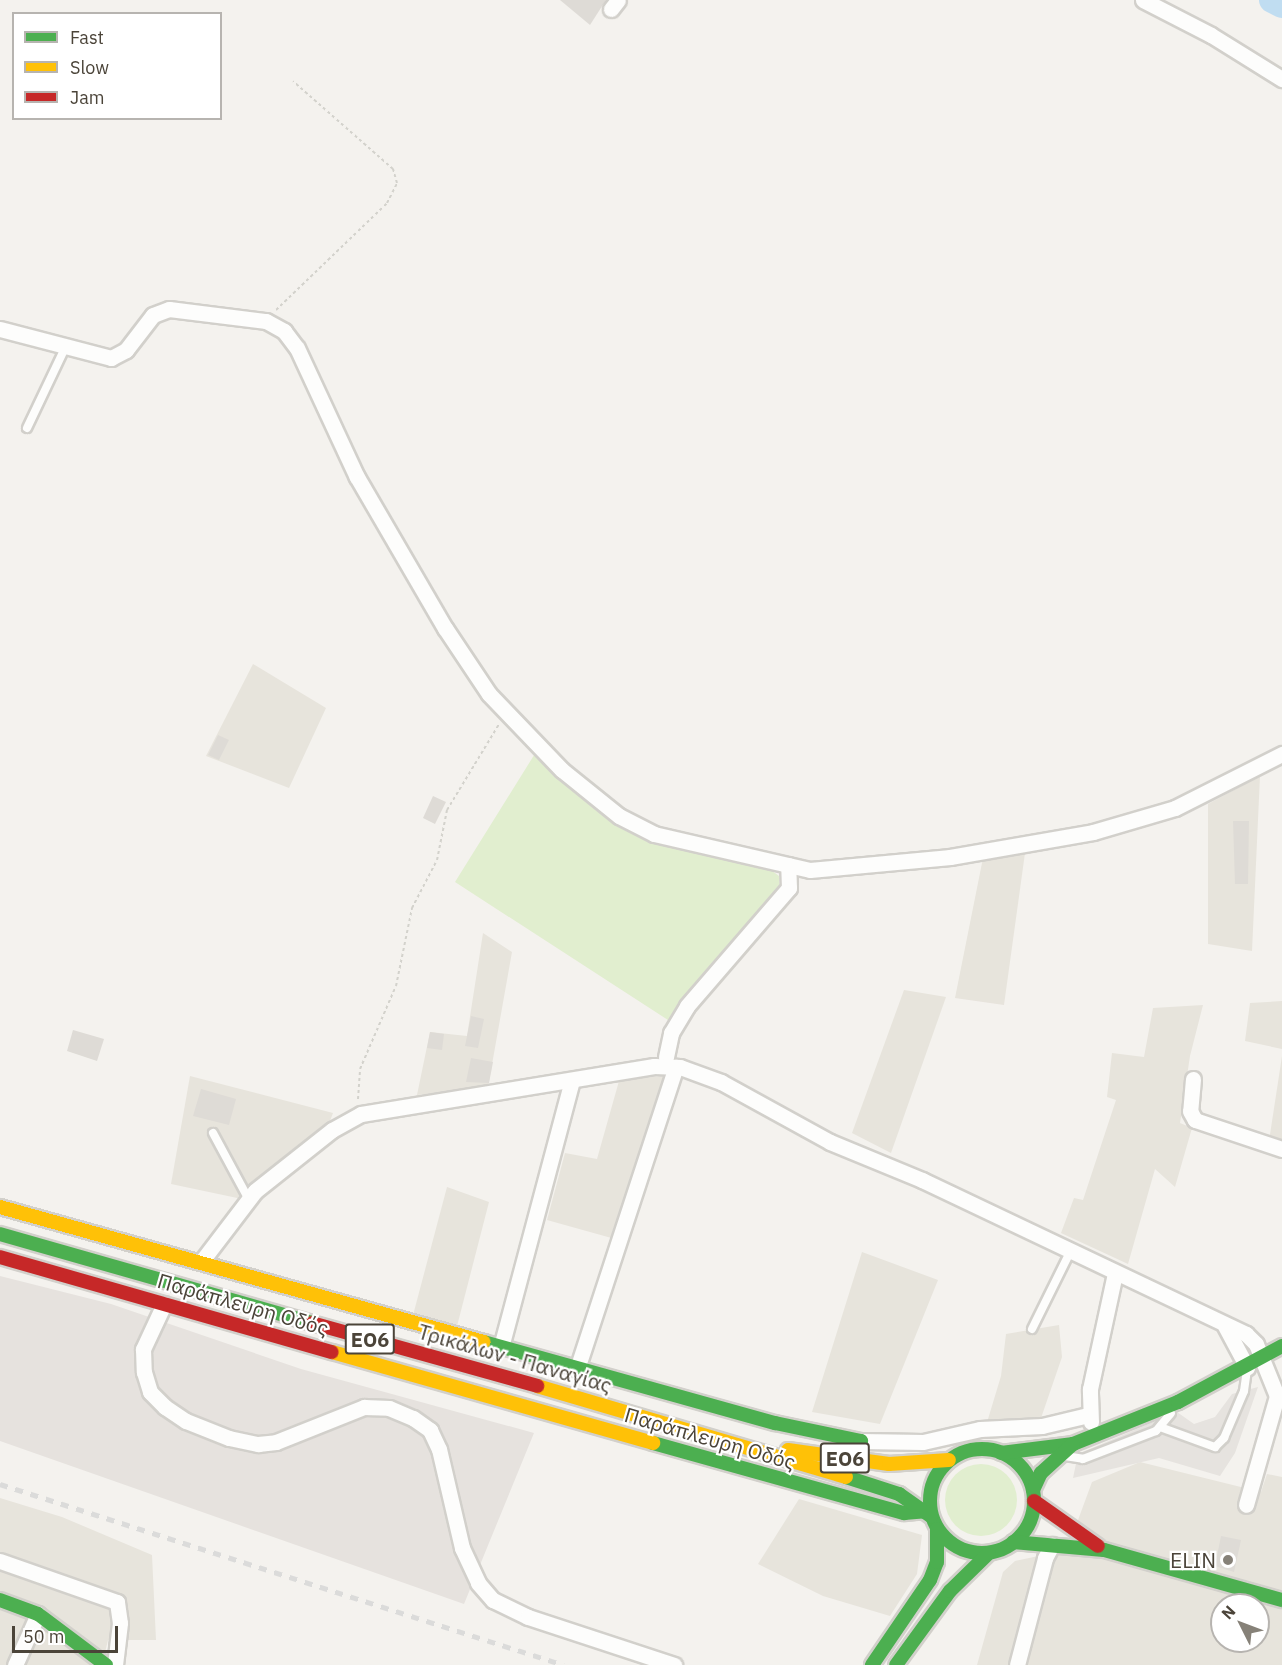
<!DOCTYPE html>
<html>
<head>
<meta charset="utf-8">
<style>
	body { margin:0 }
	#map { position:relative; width:1282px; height:1665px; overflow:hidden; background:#f4f2ee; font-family:"IBM Plex Sans",sans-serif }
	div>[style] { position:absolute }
	.residential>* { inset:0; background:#e7e4dc }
	.industrial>* { inset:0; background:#e6e2de }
	.green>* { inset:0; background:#e1eecf }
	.round { border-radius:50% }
	.parking>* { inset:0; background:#e6e3df }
	.river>* { height:26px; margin:-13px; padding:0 13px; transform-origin:13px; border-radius:13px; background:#c0ddf1 }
	.building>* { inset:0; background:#dedbd6 }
	.path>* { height:2px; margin-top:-1px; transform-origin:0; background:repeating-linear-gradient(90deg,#d3d2cc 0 3px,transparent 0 6px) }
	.roads { filter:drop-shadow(2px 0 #d2d0cb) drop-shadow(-2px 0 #d2d0cb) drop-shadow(0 2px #d2d0cb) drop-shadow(0 -2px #d2d0cb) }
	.lane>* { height:8px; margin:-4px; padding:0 4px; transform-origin:4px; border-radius:4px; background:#fdfdfc }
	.street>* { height:15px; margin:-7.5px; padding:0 7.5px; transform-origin:7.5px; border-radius:7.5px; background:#fdfdfc }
	.fast>* { height:14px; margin:-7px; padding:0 7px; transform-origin:7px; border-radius:7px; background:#4caf50 }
	.fast>.ring { margin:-7px; padding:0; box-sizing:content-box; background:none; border:14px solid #4caf50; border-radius:50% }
	.slow>* { height:14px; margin:-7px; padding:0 7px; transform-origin:7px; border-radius:7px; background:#ffc107 }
	.jam>* { height:14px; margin:-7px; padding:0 7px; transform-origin:7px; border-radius:7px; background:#c62828 }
	.rail>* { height:4.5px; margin-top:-2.25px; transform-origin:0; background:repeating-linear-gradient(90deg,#dbdbda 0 8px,transparent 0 16px) }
	.dots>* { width:16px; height:16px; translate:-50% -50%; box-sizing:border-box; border:3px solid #fff; border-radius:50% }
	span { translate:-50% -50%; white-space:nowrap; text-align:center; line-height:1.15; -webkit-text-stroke:4.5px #fff; paint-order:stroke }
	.shield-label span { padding:2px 4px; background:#fff; border:2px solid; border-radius:4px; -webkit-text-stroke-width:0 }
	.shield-label { font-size:20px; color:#4b4439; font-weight:700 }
	.street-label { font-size:21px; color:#4b4439 }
	.poi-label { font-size:21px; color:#4b4439 }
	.right { translate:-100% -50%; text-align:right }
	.legend { position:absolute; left:12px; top:12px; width:210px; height:108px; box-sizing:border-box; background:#fff; border:2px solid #b7b4b0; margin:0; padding:8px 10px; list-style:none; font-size:18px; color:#4b4439 }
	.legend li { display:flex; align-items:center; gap:12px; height:30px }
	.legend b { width:30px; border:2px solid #b7b4b0 }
	.north { position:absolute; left:1210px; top:1593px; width:60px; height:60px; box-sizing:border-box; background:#fff; border:2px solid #b7b4b0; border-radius:50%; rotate:312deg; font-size:16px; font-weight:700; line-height:24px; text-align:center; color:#4b4439 }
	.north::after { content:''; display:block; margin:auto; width:21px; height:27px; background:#868178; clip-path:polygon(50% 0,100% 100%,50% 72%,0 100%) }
	.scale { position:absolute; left:12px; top:1626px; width:106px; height:27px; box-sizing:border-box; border:3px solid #4b4439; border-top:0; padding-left:8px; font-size:18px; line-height:21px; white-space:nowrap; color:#4b4439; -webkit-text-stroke:4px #fff; paint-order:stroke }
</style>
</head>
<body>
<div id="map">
	<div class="residential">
		<i style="clip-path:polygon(253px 664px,326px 708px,289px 788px,206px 756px)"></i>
		<i style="clip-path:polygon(1260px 776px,1252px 951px,1208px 944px,1208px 804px)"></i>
		<i style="clip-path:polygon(1025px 853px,1004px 1005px,955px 998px,983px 858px)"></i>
		<i style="clip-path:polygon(483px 933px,512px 952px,488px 1087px,417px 1095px,430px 1032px,467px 1036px)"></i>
		<i style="clip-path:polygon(904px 990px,946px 997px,891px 1153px,852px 1133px)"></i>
		<i style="clip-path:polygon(1282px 1001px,1282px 1049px,1245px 1041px,1250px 1003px)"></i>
		<i style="clip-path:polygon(1203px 1005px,1190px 1056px,1180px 1123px,1192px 1128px,1175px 1187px,1155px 1169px,1128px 1264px,1061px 1233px,1074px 1198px,1083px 1200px,1116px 1100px,1107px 1097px,1112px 1053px,1144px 1057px,1153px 1008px)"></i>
		<i style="clip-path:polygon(1282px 1056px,1282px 1143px,1269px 1141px)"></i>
		<i style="clip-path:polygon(669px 1075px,615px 1239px,547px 1220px,565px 1153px,597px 1159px,619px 1081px)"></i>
		<i style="clip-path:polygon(190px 1076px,333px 1113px,327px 1129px,242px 1199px,171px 1184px)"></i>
		<i style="clip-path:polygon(447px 1187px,489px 1202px,456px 1330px,412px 1319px)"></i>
		<i style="clip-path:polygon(862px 1252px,938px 1280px,880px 1424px,812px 1412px)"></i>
		<i style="clip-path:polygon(1059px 1325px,1062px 1357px,1040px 1421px,985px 1429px,1001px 1376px,1006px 1334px)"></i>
		<i style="clip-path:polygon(evenodd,1140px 1462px,1261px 1492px,1267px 1474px,1282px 1477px,1282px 1665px,977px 1665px,1003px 1572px,1015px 1561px,1067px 1550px,1092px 1482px,1140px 1462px,1222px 1605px,1258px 1605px,1258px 1641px,1222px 1641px,1222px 1605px)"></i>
		<i style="clip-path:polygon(0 1498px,62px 1517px,152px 1555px,156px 1640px,108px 1640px,102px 1665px,0 1665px)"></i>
		<i style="clip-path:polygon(799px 1499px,922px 1535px,917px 1574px,890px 1616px,823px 1596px,758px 1564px)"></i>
	</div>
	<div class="industrial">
		<i style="clip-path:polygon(0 1276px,111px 1304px,301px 1369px,534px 1433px,464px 1604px,0 1441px)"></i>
	</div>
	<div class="green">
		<i style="clip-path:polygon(536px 752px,626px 828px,656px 840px,767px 867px,779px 876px,780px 888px,668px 1020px,455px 882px)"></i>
		<i class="round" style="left:945px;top:1464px;width:72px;height:72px"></i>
	</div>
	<div class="parking">
		<i style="clip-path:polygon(1258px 1387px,1235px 1453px,1220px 1476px,1159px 1458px,1073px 1478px,1078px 1454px,1177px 1412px,1194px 1424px,1215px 1417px,1232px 1394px)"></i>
	</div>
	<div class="river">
		<i style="left:1272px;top:0;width:11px;rotate:27deg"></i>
	</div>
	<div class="building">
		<i style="clip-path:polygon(560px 0,606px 0,590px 25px)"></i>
		<i style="clip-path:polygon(218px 735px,229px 740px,219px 760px,208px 755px)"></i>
		<i style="clip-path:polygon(433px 796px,446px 802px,435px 824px,423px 818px)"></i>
		<i style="clip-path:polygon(1233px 821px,1249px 821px,1248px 884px,1235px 884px)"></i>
		<i style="clip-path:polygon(471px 1016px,484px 1019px,478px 1048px,465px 1046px)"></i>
		<i style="clip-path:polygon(73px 1030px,104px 1039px,97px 1061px,67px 1051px)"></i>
		<i style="clip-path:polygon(430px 1032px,444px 1034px,442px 1050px,427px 1048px)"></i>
		<i style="clip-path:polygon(471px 1058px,493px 1062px,489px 1083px,466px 1082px)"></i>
		<i style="clip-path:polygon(201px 1089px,236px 1099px,229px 1125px,193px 1116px)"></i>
		<i style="clip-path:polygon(1221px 1536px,1241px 1540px,1234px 1572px,1215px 1566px)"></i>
	</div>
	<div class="path">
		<i style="left:276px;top:310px;width:154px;rotate:-43.9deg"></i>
		<i style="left:387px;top:203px;width:22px;rotate:-63deg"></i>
		<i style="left:397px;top:183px;width:15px;rotate:-106deg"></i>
		<i style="left:393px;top:169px;width:133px;rotate:-138.7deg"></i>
		<i style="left:358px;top:1099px;width:30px;rotate:-86deg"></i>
		<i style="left:360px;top:1069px;width:90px;rotate:-66.6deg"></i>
		<i style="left:396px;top:986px;width:80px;rotate:-78.4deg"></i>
		<i style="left:412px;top:908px;width:54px;rotate:-62.5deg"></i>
		<i style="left:437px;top:860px;width:51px;rotate:-78.7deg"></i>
		<i style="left:447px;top:810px;width:100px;rotate:-58.8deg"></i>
	</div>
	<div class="roads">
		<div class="lane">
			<i style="left:27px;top:428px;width:89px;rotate:-64.6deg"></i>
			<i style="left:213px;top:1133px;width:74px;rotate:61.7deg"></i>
			<i style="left:1032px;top:1329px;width:86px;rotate:-63.7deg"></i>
			<i style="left:1160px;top:1427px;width:59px;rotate:20deg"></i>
			<i style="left:1215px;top:1447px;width:13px;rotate:-45deg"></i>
			<i style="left:1224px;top:1438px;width:51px;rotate:-66.9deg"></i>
			<i style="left:1244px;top:1391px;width:22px;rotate:-82deg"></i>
			<i style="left:1065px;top:1456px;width:18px;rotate:9deg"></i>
			<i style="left:1083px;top:1459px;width:78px;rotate:-21deg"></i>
			<i style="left:1156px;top:1431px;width:23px;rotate:-50deg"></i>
		</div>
		<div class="street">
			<i style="left:1143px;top:0;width:76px;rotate:27.2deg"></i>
			<i style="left:1211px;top:35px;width:84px;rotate:31.8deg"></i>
			<i style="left:611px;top:9px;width:11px;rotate:-52deg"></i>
			<i style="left:0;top:329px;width:115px;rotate:14.6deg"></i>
			<i style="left:111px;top:358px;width:17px;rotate:-28deg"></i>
			<i style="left:126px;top:350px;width:44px;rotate:-52.4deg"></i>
			<i style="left:153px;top:315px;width:17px;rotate:-21deg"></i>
			<i style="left:169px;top:309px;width:98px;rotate:7.1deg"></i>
			<i style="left:266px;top:321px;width:21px;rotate:29deg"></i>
			<i style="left:284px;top:331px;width:21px;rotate:53deg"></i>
			<i style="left:297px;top:348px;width:142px;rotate:65.1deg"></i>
			<i style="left:357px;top:477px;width:175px;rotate:59.8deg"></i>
			<i style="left:445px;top:628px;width:79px;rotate:56.3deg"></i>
			<i style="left:489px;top:694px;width:105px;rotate:46.2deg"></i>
			<i style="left:562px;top:770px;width:73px;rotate:38.9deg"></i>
			<i style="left:619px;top:816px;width:39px;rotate:27deg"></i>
			<i style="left:654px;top:834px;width:160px;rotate:13deg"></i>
			<i style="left:810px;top:870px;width:141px;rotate:-5.3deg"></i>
			<i style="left:950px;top:857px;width:145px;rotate:-9.9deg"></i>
			<i style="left:1093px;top:832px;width:85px;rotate:-16.3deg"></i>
			<i style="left:1175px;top:808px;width:120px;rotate:-26.8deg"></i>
			<i style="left:666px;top:1057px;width:25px;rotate:-78deg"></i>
			<i style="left:671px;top:1033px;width:31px;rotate:-59deg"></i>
			<i style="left:687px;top:1006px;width:156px;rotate:-49.2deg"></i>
			<i style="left:789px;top:888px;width:23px;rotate:-92deg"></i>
			<i style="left:1193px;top:1079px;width:32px;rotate:95deg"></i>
			<i style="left:1190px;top:1111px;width:10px;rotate:61deg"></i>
			<i style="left:1195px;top:1120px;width:92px;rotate:18.4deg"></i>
			<i style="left:201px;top:1262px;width:89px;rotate:-52.7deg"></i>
			<i style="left:255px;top:1191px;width:98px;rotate:-38.4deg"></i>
			<i style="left:332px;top:1130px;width:33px;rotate:-29deg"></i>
			<i style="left:361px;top:1114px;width:297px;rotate:-9.3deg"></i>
			<i style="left:654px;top:1066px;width:26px;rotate:2deg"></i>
			<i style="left:680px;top:1067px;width:44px;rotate:20.1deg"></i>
			<i style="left:721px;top:1082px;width:124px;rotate:28.8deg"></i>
			<i style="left:830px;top:1142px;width:100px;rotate:22.4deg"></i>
			<i style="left:922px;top:1180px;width:359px;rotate:25.4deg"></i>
			<i style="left:1246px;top:1334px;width:14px;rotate:45deg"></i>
			<i style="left:1256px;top:1344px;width:56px;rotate:68deg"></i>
			<i style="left:1277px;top:1396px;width:113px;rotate:105.9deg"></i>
			<i style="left:164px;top:1304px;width:50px;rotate:115deg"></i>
			<i style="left:143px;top:1349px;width:23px;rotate:88deg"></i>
			<i style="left:144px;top:1372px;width:21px;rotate:73deg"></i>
			<i style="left:150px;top:1392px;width:21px;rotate:45deg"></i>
			<i style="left:165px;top:1407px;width:25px;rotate:34deg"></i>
			<i style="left:186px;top:1421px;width:46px;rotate:21.6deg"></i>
			<i style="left:229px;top:1438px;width:30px;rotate:12deg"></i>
			<i style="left:258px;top:1444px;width:18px;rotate:-6deg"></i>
			<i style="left:276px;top:1442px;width:95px;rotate:-21.7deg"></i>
			<i style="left:364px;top:1407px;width:25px;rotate:2deg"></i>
			<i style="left:389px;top:1408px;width:26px;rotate:23deg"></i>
			<i style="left:413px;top:1418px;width:21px;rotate:35deg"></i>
			<i style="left:430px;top:1430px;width:21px;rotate:65deg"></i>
			<i style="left:439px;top:1449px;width:102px;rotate:76.9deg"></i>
			<i style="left:462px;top:1548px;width:38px;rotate:65deg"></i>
			<i style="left:478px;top:1583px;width:23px;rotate:49deg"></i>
			<i style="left:493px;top:1600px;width:39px;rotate:26deg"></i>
			<i style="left:528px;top:1617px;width:154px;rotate:18.2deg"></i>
			<i style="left:1225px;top:1326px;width:47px;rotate:61.8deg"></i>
			<i style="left:501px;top:1347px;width:275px;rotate:-75.1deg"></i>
			<i style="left:577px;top:1369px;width:318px;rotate:-71.9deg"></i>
			<i style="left:1091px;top:1422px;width:33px;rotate:-92deg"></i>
			<i style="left:1090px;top:1389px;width:119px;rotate:-77.8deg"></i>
			<i style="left:861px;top:1441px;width:62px;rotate:0.9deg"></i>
			<i style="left:923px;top:1442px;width:58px;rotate:-12.8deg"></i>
			<i style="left:980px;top:1429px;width:62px;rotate:-2.8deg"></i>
			<i style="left:1042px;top:1426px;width:47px;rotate:-13.4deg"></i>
			<i style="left:0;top:1561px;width:124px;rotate:19.3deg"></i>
			<i style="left:117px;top:1602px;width:21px;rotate:82deg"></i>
			<i style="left:120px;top:1623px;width:42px;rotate:96.8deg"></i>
			<i style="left:15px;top:1665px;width:56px;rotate:-65.7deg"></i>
			<i style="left:1017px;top:1665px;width:111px;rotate:-75.3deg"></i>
			<i style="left:1045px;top:1558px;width:15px;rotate:-62deg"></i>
		</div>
		<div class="fast">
			<i style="left:0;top:1234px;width:324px;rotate:15.9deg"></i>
			<i style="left:484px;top:1342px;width:302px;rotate:15.6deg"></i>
			<i style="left:775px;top:1423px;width:88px;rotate:11.8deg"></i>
			<i style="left:861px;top:1441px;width:19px;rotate:99deg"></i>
			<i style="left:653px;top:1443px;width:261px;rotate:15.6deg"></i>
			<i style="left:904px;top:1513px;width:21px;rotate:-5deg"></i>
			<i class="ring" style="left:930px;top:1449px;width:90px;height:90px"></i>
			<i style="left:1001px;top:1453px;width:73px;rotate:-7.1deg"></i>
			<i style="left:1073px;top:1444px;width:113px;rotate:-21.8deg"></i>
			<i style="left:1178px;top:1402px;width:118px;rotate:-28.3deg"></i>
			<i style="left:846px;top:1477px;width:56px;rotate:17.8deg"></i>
			<i style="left:899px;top:1494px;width:39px;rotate:35deg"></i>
			<i style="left:1033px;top:1490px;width:19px;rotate:-65deg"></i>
			<i style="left:1041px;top:1473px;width:43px;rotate:-42.2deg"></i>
			<i style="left:1013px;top:1542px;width:91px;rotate:5deg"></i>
			<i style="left:1104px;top:1550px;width:185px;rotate:15.7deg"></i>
			<i style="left:0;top:1600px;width:40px;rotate:20.2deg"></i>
			<i style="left:38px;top:1614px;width:85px;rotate:36.9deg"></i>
			<i style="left:872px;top:1665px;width:103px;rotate:-55.7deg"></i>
			<i style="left:930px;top:1580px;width:19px;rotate:-69deg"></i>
			<i style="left:937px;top:1562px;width:33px;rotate:-90deg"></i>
			<i style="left:896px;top:1665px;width:92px;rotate:-53.9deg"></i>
			<i style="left:950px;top:1591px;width:54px;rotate:-44.3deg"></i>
		</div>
		<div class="slow">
			<i style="left:0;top:1207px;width:502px;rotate:15.59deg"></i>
			<i style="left:332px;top:1352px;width:334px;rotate:15.8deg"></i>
			<i style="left:537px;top:1386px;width:322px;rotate:16.4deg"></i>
			<i style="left:788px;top:1450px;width:102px;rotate:7.9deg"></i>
			<i style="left:889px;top:1464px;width:60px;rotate:-3.8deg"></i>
		</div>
		<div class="jam">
			<i style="left:0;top:1257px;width:345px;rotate:16deg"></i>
			<i style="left:312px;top:1323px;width:234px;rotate:15.6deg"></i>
			<i style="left:1034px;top:1501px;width:78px;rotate:35.1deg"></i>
		</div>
	</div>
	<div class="rail">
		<i style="left:0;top:1484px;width:592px;rotate:17.79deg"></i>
	</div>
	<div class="dots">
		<i style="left:1228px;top:1560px;background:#868178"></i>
	</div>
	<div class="shield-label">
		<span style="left:370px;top:1339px">ΕΟ6</span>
		<span style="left:845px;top:1458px">ΕΟ6</span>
	</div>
	<div class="street-label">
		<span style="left:243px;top:1304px;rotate:16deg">Παράπλευρη Οδός</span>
		<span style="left:515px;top:1358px;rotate:16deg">Τρικάλων - Παναγίας</span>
		<span style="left:710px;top:1438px;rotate:16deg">Παράπλευρη Οδός</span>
	</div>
	<div class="poi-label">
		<span class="right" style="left:1216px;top:1560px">ELIN</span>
	</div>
	<ul class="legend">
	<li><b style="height:8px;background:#4caf50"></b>Fast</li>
	<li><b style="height:8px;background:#ffc107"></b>Slow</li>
	<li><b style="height:8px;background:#c62828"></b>Jam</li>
	</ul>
	<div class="north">N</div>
	<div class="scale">50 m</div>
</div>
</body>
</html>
